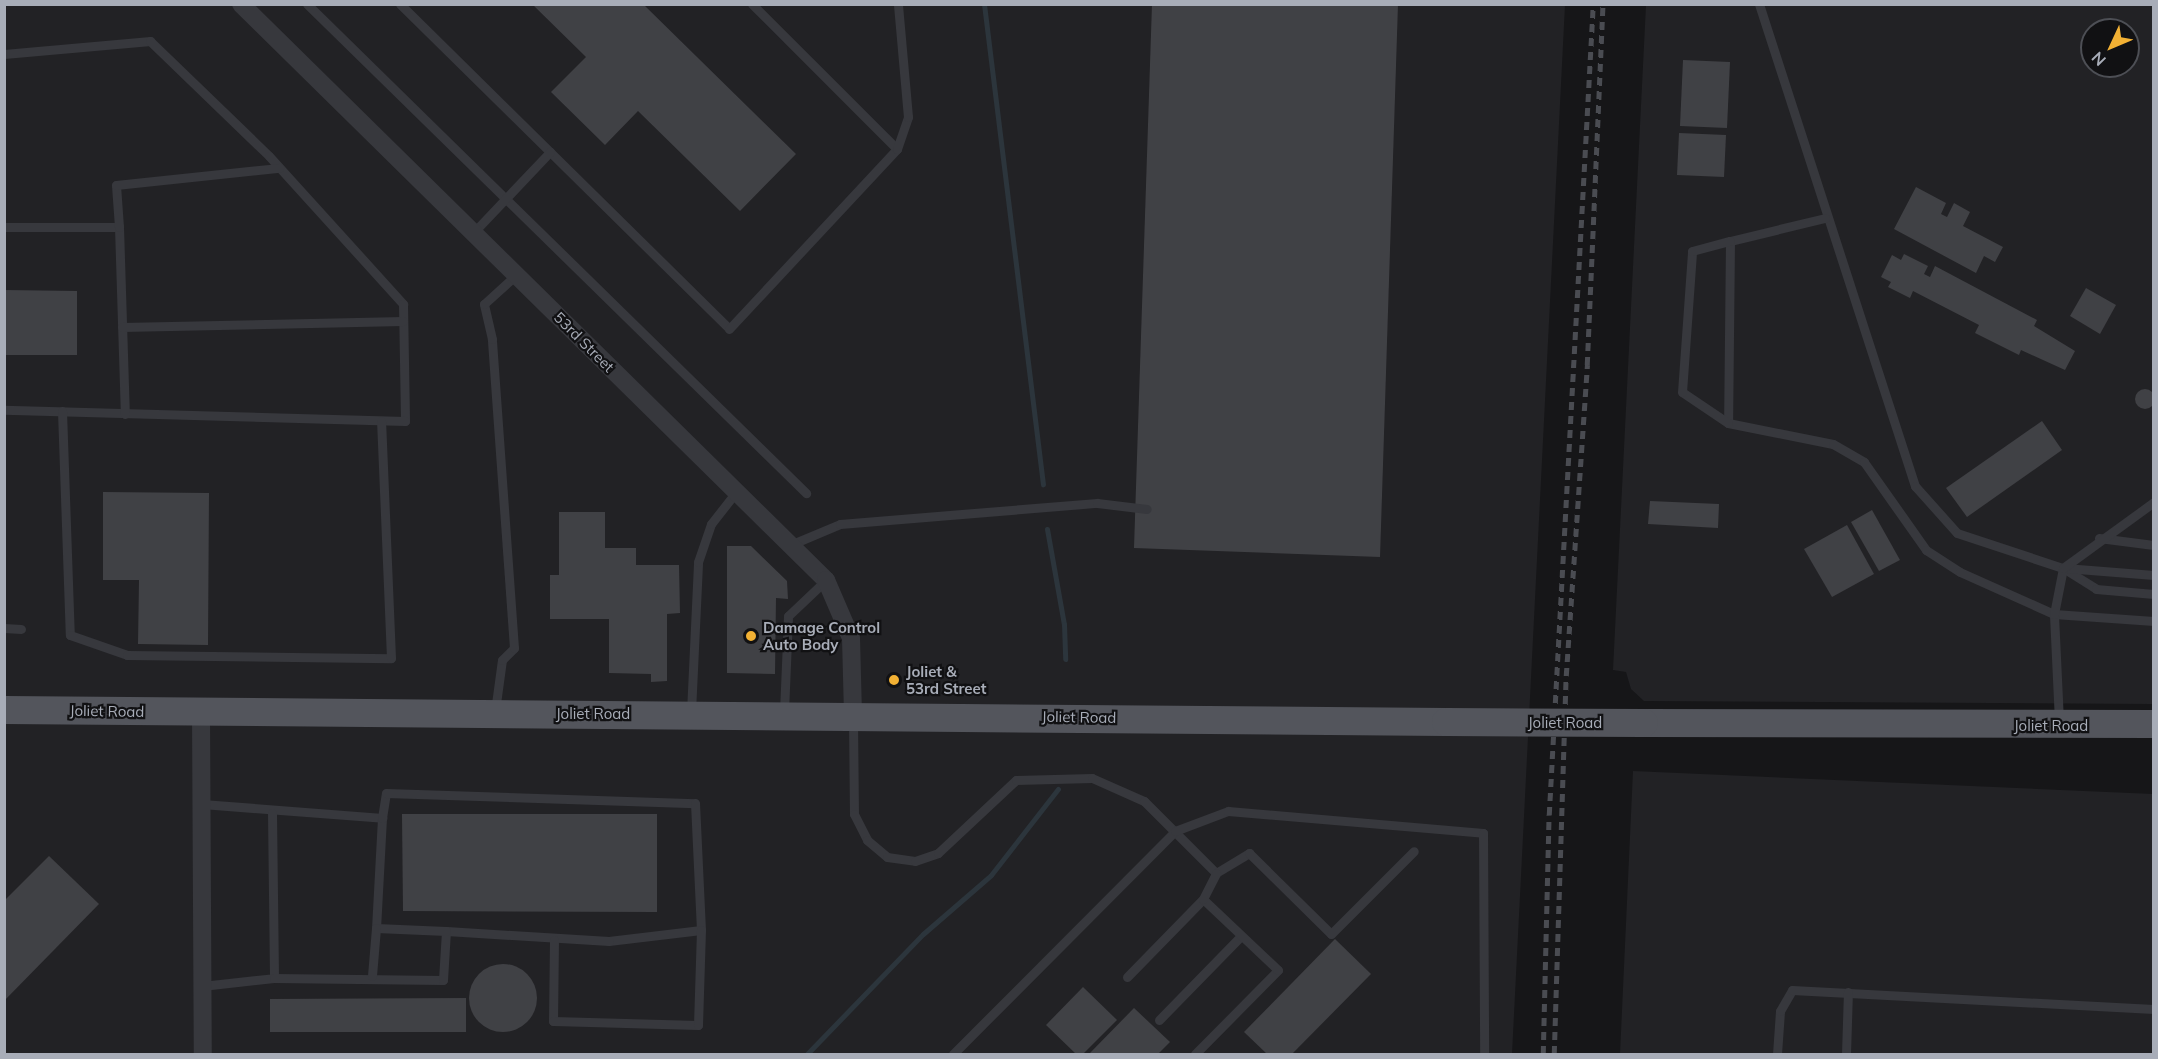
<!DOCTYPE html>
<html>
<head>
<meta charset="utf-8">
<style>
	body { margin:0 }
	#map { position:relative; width:2158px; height:1059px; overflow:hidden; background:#161618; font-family:Mulish,sans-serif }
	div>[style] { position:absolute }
	.built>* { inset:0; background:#222225 }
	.stream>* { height:5px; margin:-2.5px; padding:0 2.5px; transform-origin:2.5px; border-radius:2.5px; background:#2c353c }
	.building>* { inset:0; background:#404145 }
	.round { border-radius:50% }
	.service>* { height:9px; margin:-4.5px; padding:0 4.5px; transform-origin:4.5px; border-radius:4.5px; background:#37383d }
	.minor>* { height:18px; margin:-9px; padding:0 9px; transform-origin:9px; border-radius:9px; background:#37383d }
	.primary>* { height:28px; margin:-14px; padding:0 14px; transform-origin:14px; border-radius:14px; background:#53555c }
	.rail>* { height:4.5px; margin-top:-2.25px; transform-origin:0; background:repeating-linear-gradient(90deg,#4a4c52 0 8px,transparent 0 14px) }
	.primary-bridge>* { height:28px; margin:-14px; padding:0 14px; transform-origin:14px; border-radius:14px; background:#53555c }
	.dots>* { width:16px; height:16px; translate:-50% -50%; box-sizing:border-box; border:3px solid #111113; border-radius:50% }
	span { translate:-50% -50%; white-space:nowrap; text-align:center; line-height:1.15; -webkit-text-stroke:4.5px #111113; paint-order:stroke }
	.street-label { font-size:15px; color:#a8adb8 }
	.poi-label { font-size:15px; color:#a8adb8; font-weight:700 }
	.left { translate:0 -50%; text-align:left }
	.frame { position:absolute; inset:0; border:6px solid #a8adb8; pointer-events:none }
	.north { position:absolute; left:2080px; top:18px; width:60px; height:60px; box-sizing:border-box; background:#111113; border:2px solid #4d4f55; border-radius:50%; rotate:226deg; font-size:16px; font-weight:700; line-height:24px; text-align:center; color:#a8adb8 }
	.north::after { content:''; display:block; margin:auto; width:21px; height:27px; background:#f2b134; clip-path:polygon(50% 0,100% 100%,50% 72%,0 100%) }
</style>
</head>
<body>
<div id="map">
	<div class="built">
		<i style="clip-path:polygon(5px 5px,1565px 5px,1512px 1054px,5px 1054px)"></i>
		<i style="clip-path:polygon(evenodd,1646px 5px,2153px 5px,2153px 704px,1644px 701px,1631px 689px,1626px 672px,1613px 670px,1646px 5px,2092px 30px,2128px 30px,2128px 66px,2092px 66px,2092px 30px)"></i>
		<i style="clip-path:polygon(1633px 771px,2153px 794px,2153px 1054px,1620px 1054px)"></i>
	</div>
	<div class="stream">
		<i style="left:984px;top:4px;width:484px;rotate:83deg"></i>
		<i style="left:1047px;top:529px;width:97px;rotate:79.9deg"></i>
		<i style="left:1064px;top:624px;width:35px;rotate:88deg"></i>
		<i style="left:807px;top:1054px;width:167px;rotate:-46deg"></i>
		<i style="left:923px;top:934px;width:90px;rotate:-40.9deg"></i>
		<i style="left:991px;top:875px;width:109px;rotate:-52.1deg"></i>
	</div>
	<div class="building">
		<i style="clip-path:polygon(532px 4px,643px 4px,796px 154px,740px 211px,638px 111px,605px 145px,551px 92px,586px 57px)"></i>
		<i style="clip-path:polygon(1152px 4px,1398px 4px,1380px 557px,1134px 548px)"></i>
		<i style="clip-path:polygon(1683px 60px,1730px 62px,1727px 128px,1680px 126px)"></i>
		<i style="clip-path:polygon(1679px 133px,1726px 135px,1724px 177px,1677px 175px)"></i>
		<i style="clip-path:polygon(1916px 187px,1946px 203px,1941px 214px,1947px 217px,1954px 203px,1970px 212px,1963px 226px,2003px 247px,1995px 262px,1984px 256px,1976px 273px,1894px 229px)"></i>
		<i style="clip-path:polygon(1904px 254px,1928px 266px,1924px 274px,1930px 277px,1935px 266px,2037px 320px,2034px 326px,2075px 351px,2065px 370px,2021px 350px,2019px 355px,1975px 333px,1979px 325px,1913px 291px,1910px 298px,1888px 287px,1891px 282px,1881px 277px,1892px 255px,1901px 260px)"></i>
		<i style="clip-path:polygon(2086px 288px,2116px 305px,2100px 334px,2070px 316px)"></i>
		<i style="clip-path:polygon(4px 290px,77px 291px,77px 355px,4px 355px)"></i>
		<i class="round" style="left:2135px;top:389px;width:20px;height:20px"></i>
		<i style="clip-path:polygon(2042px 421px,2062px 450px,1967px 517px,1946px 488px)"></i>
		<i style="clip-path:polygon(103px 492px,209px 493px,208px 645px,138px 644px,139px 580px,103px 580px)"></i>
		<i style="clip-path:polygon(1650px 501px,1719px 504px,1718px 528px,1648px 524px)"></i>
		<i style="clip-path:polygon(1872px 510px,1900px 560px,1879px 571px,1851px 522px)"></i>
		<i style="clip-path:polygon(559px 512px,605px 512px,605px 548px,636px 548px,636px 565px,679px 565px,680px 613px,667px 614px,667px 681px,651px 682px,651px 674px,609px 673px,609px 619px,550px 619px,550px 575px,559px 575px)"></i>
		<i style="clip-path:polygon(1847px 525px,1874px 574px,1832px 597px,1804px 549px)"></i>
		<i style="clip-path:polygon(727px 546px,751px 546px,787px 581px,788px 599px,776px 598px,775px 674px,727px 673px)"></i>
		<i style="clip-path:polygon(402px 814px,657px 814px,657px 912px,403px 911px)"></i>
		<i style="clip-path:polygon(49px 856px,99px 904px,4px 1001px,4px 901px)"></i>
		<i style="clip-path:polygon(1335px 939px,1371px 974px,1292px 1054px,1267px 1054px,1244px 1032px)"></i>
		<i class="round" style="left:469px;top:964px;width:68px;height:68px"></i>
		<i style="clip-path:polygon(1083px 987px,1117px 1020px,1083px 1054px,1076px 1054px,1046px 1025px)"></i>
		<i style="clip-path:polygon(466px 998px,466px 1032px,270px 1032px,270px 999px)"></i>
		<i style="clip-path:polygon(1134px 1008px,1170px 1042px,1158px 1054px,1089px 1054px)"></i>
	</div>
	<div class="service">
		<i style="left:307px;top:4px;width:699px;rotate:44.42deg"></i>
		<i style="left:400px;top:4px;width:462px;rotate:44.6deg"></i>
		<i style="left:729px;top:329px;width:246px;rotate:-47deg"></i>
		<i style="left:897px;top:149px;width:205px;rotate:-135deg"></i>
		<i style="left:1759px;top:4px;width:507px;rotate:72.07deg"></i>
		<i style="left:1915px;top:486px;width:63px;rotate:48.2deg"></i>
		<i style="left:1957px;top:533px;width:112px;rotate:18.3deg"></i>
		<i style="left:2063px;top:568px;width:39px;rotate:32deg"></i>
		<i style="left:2096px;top:589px;width:58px;rotate:4.9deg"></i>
		<i style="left:4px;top:54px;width:147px;rotate:-5.1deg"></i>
		<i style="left:150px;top:41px;width:165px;rotate:44deg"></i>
		<i style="left:269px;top:156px;width:200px;rotate:47.8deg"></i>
		<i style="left:403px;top:304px;width:117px;rotate:89deg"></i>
		<i style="left:405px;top:421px;width:401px;rotate:-178.4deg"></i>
		<i style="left:897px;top:149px;width:34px;rotate:-71deg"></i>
		<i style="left:908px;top:117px;width:113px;rotate:-95.1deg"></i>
		<i style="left:1825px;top:218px;width:98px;rotate:166.4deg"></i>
		<i style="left:1730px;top:241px;width:182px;rotate:90.6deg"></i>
		<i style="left:1728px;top:423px;width:107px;rotate:11.3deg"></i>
		<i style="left:1833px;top:444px;width:36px;rotate:30deg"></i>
		<i style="left:1864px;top:462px;width:108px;rotate:54.8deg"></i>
		<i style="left:1926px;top:550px;width:40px;rotate:32.9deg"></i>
		<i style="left:1960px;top:572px;width:103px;rotate:24.1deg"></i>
		<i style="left:2054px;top:614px;width:100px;rotate:4deg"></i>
		<i style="left:4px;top:227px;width:115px"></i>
		<i style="left:119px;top:227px;width:187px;rotate:88.2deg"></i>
		<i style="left:119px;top:227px;width:42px;rotate:-94.1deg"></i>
		<i style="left:116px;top:185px;width:164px;rotate:-6deg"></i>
		<i style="left:473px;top:233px;width:112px;rotate:-46.5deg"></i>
		<i style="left:122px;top:327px;width:281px;rotate:-1.2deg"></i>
		<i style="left:62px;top:411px;width:224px;rotate:88deg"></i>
		<i style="left:70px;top:635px;width:60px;rotate:19.3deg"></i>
		<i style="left:127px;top:655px;width:264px;rotate:0.7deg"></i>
		<i style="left:391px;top:658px;width:237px;rotate:-92.4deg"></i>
		<i style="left:1728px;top:423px;width:55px;rotate:-146deg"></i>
		<i style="left:1682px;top:392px;width:141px;rotate:-85.9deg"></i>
		<i style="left:1692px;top:251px;width:39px;rotate:-15deg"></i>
		<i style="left:2099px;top:538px;width:55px;rotate:7.3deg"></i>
		<i style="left:790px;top:545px;width:54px;rotate:-22.8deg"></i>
		<i style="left:840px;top:524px;width:258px;rotate:-4.7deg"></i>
		<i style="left:1097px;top:503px;width:50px;rotate:6.8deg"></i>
		<i style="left:2065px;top:568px;width:89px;rotate:4.5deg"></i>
		<i style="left:4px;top:628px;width:17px;rotate:3deg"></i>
		<i style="left:495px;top:711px;width:51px;rotate:-82.2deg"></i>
		<i style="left:502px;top:660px;width:17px;rotate:-45deg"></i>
		<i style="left:514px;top:648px;width:310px;rotate:-94.1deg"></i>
		<i style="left:492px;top:339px;width:36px;rotate:-103deg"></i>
		<i style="left:484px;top:304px;width:43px;rotate:-42.2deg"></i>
		<i style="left:691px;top:712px;width:150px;rotate:-87.3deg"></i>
		<i style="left:698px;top:562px;width:40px;rotate:-71.1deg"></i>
		<i style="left:711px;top:524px;width:41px;rotate:-52deg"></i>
		<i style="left:784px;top:712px;width:96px;rotate:-87.6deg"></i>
		<i style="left:788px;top:616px;width:52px;rotate:-43.5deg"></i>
		<i style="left:853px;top:720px;width:94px;rotate:89.4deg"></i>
		<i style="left:854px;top:814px;width:29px;rotate:63deg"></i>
		<i style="left:867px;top:840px;width:26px;rotate:40deg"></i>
		<i style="left:887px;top:857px;width:28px;rotate:8deg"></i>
		<i style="left:915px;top:861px;width:24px;rotate:-19deg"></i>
		<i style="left:938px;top:853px;width:107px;rotate:-43.1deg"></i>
		<i style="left:1016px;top:780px;width:76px;rotate:-1.5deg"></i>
		<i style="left:1092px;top:778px;width:57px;rotate:23.9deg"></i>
		<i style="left:1144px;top:801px;width:102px;rotate:45deg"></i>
		<i style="left:1216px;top:873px;width:39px;rotate:-31deg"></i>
		<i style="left:1249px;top:853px;width:115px;rotate:44.6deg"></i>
		<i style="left:1331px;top:934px;width:117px;rotate:-45deg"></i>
		<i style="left:2059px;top:721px;width:107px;rotate:-92.7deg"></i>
		<i style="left:2054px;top:614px;width:47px;rotate:-78.9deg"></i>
		<i style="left:2063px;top:568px;width:112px;rotate:-36deg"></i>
		<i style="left:202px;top:804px;width:181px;rotate:4.4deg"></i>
		<i style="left:382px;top:818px;width:110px;rotate:93.1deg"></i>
		<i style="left:272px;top:813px;width:165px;rotate:89.3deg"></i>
		<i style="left:382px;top:818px;width:25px;rotate:-81deg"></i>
		<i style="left:386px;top:793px;width:309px;rotate:1.9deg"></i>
		<i style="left:695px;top:803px;width:127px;rotate:87.3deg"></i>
		<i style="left:701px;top:930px;width:93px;rotate:173.2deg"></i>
		<i style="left:609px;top:941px;width:163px;rotate:-176.5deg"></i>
		<i style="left:554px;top:940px;width:81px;rotate:90.7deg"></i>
		<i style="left:553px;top:1021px;width:145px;rotate:1.6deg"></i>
		<i style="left:698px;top:1025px;width:95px;rotate:-88.2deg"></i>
		<i style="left:1127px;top:977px;width:109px;rotate:-45.7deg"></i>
		<i style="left:202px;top:986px;width:72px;rotate:-6.3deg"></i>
		<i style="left:274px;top:978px;width:169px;rotate:0.7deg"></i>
		<i style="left:443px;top:980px;width:49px;rotate:-86.5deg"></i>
		<i style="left:446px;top:931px;width:70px;rotate:-177.5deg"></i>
		<i style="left:376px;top:928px;width:48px;rotate:94.8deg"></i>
		<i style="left:1159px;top:1020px;width:117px;rotate:-45.7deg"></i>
		<i style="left:953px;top:1054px;width:315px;rotate:-45.1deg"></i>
		<i style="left:1175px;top:831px;width:57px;rotate:-20.7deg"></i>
		<i style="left:1228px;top:811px;width:256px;rotate:4.9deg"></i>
		<i style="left:1483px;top:833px;width:221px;rotate:89.7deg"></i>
		<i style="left:1195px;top:1054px;width:118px;rotate:-45.3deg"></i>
		<i style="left:1278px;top:970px;width:103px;rotate:-136.6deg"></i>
		<i style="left:1203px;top:899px;width:29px;rotate:-63deg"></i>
		<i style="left:1777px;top:1054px;width:43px;rotate:-86deg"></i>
		<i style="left:1780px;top:1011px;width:24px;rotate:-60deg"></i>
		<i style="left:1792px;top:990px;width:362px;rotate:3deg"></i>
		<i style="left:1846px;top:1054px;width:62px;rotate:-88.2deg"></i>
	</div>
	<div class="minor">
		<i style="left:241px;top:4px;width:821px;rotate:44.56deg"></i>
		<i style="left:826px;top:580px;width:63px;rotate:66.7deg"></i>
		<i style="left:851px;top:638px;width:77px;rotate:88.5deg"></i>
		<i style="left:201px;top:713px;width:341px;rotate:89.7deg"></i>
	</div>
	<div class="primary">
		<i style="left:4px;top:710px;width:1442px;rotate:0.48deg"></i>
		<i style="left:1644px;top:723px;width:510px;rotate:0.11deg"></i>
	</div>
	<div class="rail">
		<i style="left:1543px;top:1054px;width:239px;rotate:-88.6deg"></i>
		<i style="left:1549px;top:815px;width:812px;rotate:-86.89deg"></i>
		<i style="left:1554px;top:1054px;width:378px;rotate:-88.2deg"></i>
		<i style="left:1566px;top:676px;width:312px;rotate:-86.1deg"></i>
		<i style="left:1587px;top:365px;width:361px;rotate:-87.5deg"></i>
	</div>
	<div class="primary-bridge">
		<i style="left:1446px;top:722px;width:198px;rotate:0.3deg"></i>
	</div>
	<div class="dots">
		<i style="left:751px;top:636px;background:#f2b134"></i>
		<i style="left:894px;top:680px;background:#f2b134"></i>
	</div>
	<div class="street-label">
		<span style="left:584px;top:342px;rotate:45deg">53rd Street</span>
		<span style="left:107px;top:711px;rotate:1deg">Joliet Road</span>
		<span style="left:593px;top:714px">Joliet Road</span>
		<span style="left:1079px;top:717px;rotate:1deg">Joliet Road</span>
		<span style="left:1565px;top:723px">Joliet Road</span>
		<span style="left:2051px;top:726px">Joliet Road</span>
	</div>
	<div class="poi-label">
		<span class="left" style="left:763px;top:636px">Damage Control<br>Auto Body</span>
		<span class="left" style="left:906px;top:680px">Joliet &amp;<br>53rd Street</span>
	</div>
	<div class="frame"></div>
	<div class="north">N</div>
</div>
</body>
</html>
